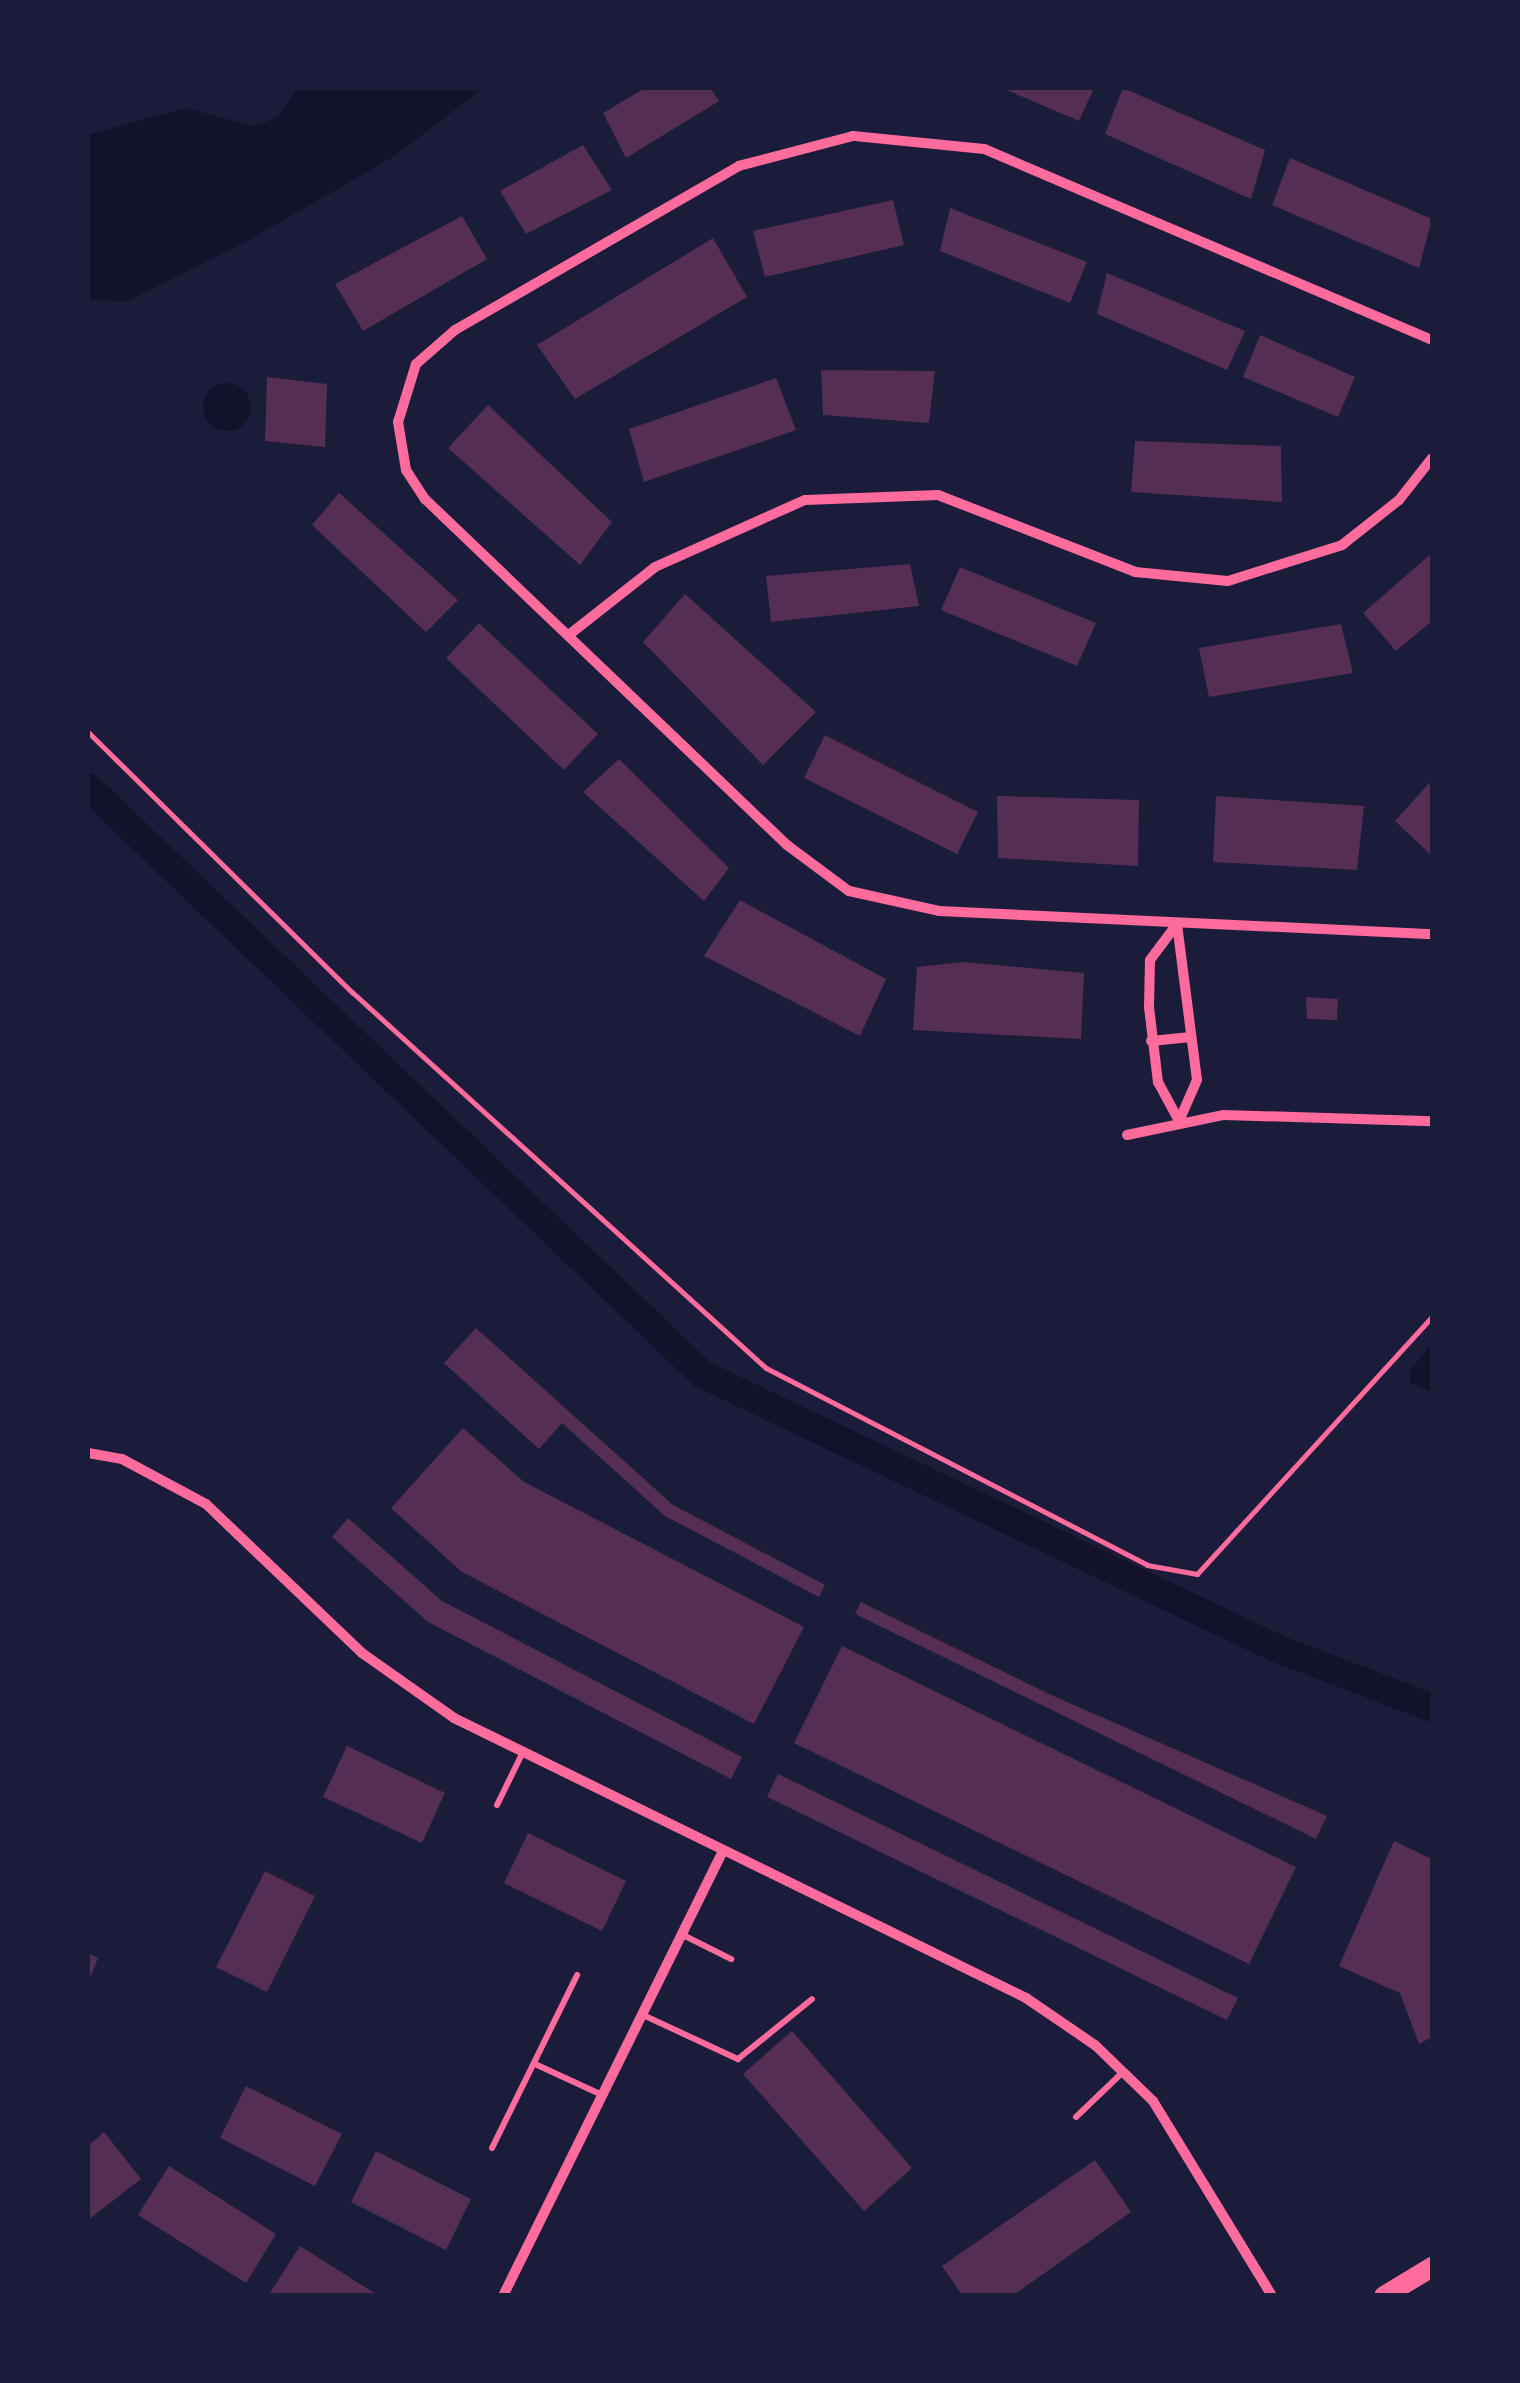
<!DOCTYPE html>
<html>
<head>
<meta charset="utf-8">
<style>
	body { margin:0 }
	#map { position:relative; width:1520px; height:2383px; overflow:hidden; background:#1b1b3a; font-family:Jost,sans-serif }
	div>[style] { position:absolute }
	.water>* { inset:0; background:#12122b }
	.round { border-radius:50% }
	.canal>* { height:28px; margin:-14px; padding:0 14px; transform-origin:14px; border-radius:14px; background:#12122b }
	.building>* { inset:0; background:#542f53 }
	.path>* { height:5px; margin:-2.5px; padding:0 2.5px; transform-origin:2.5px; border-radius:2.5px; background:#ff6b9d }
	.service>* { height:6px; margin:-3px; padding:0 3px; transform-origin:3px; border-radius:3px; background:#ff6b9d }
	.minor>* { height:10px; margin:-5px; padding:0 5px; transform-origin:5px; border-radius:5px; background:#ff6b9d }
	.primary>* { height:20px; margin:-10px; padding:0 10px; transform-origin:10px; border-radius:10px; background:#ff6b9d }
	span { translate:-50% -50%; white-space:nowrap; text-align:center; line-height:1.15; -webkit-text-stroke:10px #1b1b3a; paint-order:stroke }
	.frame { position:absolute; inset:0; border:90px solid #1b1b3a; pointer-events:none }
</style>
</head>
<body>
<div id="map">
	<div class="water">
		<i style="clip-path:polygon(297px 88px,483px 88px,393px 157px,249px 240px,128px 301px,88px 300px,88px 135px,185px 108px,254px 126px,278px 117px)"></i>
		<i class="round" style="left:203px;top:383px;width:48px;height:48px"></i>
		<i style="clip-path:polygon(1432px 1342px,1432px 1392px,1410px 1383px,1410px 1372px)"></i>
	</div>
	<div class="canal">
		<i style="left:88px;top:787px;width:849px;rotate:43.71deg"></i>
		<i style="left:702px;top:1374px;width:636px;rotate:25.52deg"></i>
		<i style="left:1276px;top:1648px;width:167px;rotate:21deg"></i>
	</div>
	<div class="building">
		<i style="clip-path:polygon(645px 88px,710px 88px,719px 101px,626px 158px,603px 113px)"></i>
		<i style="clip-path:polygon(1002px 88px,1094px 88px,1079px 121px)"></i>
		<i style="clip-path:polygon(1123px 88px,1265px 150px,1251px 199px,1105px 134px)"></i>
		<i style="clip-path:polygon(583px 145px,612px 190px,526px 234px,500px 191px)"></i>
		<i style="clip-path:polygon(1290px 158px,1432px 219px,1419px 268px,1272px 205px)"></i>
		<i style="clip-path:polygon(893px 200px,904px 245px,765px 277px,753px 231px)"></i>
		<i style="clip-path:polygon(950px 208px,1087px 262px,1070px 303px,940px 251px)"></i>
		<i style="clip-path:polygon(462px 216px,487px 259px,363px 331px,335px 284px)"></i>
		<i style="clip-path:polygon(713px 238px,747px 297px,575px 399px,537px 345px)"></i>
		<i style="clip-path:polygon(1107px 273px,1245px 331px,1227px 370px,1097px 314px)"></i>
		<i style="clip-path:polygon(1260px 335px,1355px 377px,1338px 417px,1243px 377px)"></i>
		<i style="clip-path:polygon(821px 370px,935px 371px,929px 423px,823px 415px)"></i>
		<i style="clip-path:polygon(267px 377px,327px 384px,325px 447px,265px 441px)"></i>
		<i style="clip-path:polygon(776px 378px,796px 430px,644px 482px,629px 429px)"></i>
		<i style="clip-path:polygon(488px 405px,612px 522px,580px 565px,448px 448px)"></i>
		<i style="clip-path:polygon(1135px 441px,1281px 446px,1282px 502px,1131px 492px)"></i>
		<i style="clip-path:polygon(339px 493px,458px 600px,426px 632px,312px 525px)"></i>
		<i style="clip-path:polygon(1432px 553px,1432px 621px,1396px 651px,1363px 613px)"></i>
		<i style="clip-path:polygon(910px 564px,919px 606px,771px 622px,766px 576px)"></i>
		<i style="clip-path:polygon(960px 567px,1096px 623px,1077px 666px,941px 610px)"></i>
		<i style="clip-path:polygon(685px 594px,816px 712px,763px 765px,643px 642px)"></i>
		<i style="clip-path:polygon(479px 623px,598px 734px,564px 770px,446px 658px)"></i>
		<i style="clip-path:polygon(1341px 624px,1353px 673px,1209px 697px,1199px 648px)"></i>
		<i style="clip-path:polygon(825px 735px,978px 812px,957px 854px,804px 778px)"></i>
		<i style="clip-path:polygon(619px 759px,729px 868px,704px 901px,583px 792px)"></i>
		<i style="clip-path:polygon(1432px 780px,1432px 856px,1395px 821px)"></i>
		<i style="clip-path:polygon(997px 796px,1139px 800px,1138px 866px,998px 858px)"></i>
		<i style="clip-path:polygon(1216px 796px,1364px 806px,1357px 870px,1213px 862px)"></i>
		<i style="clip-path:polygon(740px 900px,886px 979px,860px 1036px,704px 956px)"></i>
		<i style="clip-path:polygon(963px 962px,1084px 973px,1081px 1039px,913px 1030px,917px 967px)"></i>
		<i style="clip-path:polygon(1306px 997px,1338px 999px,1337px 1020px,1307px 1019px)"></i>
		<i style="clip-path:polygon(476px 1328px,673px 1505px,825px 1585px,819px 1597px,665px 1516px,562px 1423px,539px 1449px,444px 1363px)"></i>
		<i style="clip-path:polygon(463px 1428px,524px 1482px,804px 1627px,754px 1724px,462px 1572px,391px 1508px)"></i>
		<i style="clip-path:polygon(348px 1518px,442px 1601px,742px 1757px,731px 1779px,428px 1622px,332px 1537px)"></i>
		<i style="clip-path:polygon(861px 1602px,1049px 1694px,1327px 1816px,1316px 1839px,855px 1614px)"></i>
		<i style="clip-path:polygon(842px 1646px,1296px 1867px,1249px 1964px,794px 1743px)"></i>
		<i style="clip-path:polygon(347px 1746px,445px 1793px,422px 1843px,323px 1797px)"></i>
		<i style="clip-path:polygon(778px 1774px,1238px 1998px,1227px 2020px,767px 1797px)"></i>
		<i style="clip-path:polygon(528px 1833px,626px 1881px,602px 1931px,504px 1883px)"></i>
		<i style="clip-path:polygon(1394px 1841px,1432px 1859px,1432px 2037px,1419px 2044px,1400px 1993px,1339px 1966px)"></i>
		<i style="clip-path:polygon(265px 1871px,315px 1896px,267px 1992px,216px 1967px)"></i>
		<i style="clip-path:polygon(88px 1953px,98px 1958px,88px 1983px)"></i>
		<i style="clip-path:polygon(792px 2031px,912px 2168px,864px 2211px,743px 2074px)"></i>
		<i style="clip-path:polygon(246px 2086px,342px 2134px,315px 2186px,220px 2138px)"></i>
		<i style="clip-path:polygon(104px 2132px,141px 2179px,88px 2220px,88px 2146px)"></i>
		<i style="clip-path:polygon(376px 2151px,471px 2199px,446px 2250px,351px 2202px)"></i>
		<i style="clip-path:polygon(1095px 2160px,1131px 2212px,1012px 2296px,963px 2296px,942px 2266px)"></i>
		<i style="clip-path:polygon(169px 2166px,276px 2234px,246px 2283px,138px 2215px)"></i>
		<i style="clip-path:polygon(300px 2246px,379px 2296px,268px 2296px)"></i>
	</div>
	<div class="path">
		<i style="left:88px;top:732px;width:371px;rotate:44.6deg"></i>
		<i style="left:352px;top:992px;width:559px;rotate:42.25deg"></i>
		<i style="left:766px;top:1368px;width:429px;rotate:27.3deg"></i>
		<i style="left:1147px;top:1565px;width:51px;rotate:10.2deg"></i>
		<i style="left:1197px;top:1574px;width:348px;rotate:-47.6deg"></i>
	</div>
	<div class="service">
		<i style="left:497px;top:1805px;width:59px;rotate:-63.9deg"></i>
		<i style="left:683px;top:1935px;width:54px;rotate:26.6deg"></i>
		<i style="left:643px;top:2015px;width:105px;rotate:24.9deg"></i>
		<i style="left:738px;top:2059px;width:95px;rotate:-39deg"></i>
		<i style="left:535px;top:2064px;width:74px;rotate:24.8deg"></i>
		<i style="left:1076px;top:2117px;width:65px;rotate:-43.8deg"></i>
		<i style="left:492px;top:2148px;width:193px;rotate:-63.8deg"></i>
	</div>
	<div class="minor">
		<i style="left:1432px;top:340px;width:487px;rotate:-156.9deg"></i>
		<i style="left:984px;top:149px;width:132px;rotate:-174.3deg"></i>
		<i style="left:853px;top:136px;width:118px;rotate:165.3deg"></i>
		<i style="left:739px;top:166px;width:328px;rotate:150deg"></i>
		<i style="left:455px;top:330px;width:52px;rotate:138.9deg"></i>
		<i style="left:416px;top:364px;width:61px;rotate:107.2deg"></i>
		<i style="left:398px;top:422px;width:49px;rotate:80.5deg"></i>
		<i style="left:406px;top:470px;width:35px;rotate:57deg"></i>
		<i style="left:425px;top:499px;width:501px;rotate:43.71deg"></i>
		<i style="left:787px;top:845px;width:77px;rotate:36.6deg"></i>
		<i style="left:849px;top:891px;width:92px;rotate:12.5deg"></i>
		<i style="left:939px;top:911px;width:494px;rotate:2.7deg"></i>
		<i style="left:570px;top:634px;width:108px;rotate:-38.2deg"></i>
		<i style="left:655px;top:567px;width:164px;rotate:-24.1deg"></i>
		<i style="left:805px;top:500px;width:133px;rotate:-2.2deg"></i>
		<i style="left:938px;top:495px;width:212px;rotate:21.3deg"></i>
		<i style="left:1135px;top:572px;width:93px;rotate:5.5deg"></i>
		<i style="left:1228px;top:581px;width:120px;rotate:-17.5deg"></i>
		<i style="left:1342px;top:545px;width:73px;rotate:-38.3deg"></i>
		<i style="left:1399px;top:500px;width:53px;rotate:-51.8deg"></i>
		<i style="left:1177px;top:924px;width:45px;rotate:126.9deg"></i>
		<i style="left:1150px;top:960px;width:47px;rotate:91.2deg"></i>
		<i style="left:1149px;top:1007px;width:76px;rotate:83.2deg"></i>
		<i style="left:1158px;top:1082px;width:44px;rotate:61.7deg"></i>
		<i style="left:1177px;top:924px;width:157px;rotate:82.7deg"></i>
		<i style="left:1197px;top:1080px;width:45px;rotate:113.7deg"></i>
		<i style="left:1151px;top:1041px;width:40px;rotate:-5.7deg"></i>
		<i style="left:1127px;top:1135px;width:99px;rotate:-11.7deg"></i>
		<i style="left:1224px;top:1115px;width:208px;rotate:1.7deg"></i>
		<i style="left:88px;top:1453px;width:35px;rotate:10deg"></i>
		<i style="left:122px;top:1459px;width:95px;rotate:28.2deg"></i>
		<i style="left:206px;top:1504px;width:216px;rotate:43.7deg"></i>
		<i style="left:362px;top:1653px;width:113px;rotate:35.2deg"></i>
		<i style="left:454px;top:1718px;width:637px;rotate:26.08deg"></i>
		<i style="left:1026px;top:1998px;width:83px;rotate:34.3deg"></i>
		<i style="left:1095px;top:2045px;width:81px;rotate:44deg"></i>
		<i style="left:1153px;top:2101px;width:228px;rotate:58.6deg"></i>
		<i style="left:503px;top:2296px;width:496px;rotate:-63.7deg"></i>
	</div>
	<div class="primary">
		<i style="left:1384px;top:2296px;width:56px;rotate:-31.1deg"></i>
	</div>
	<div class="frame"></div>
</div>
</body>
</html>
